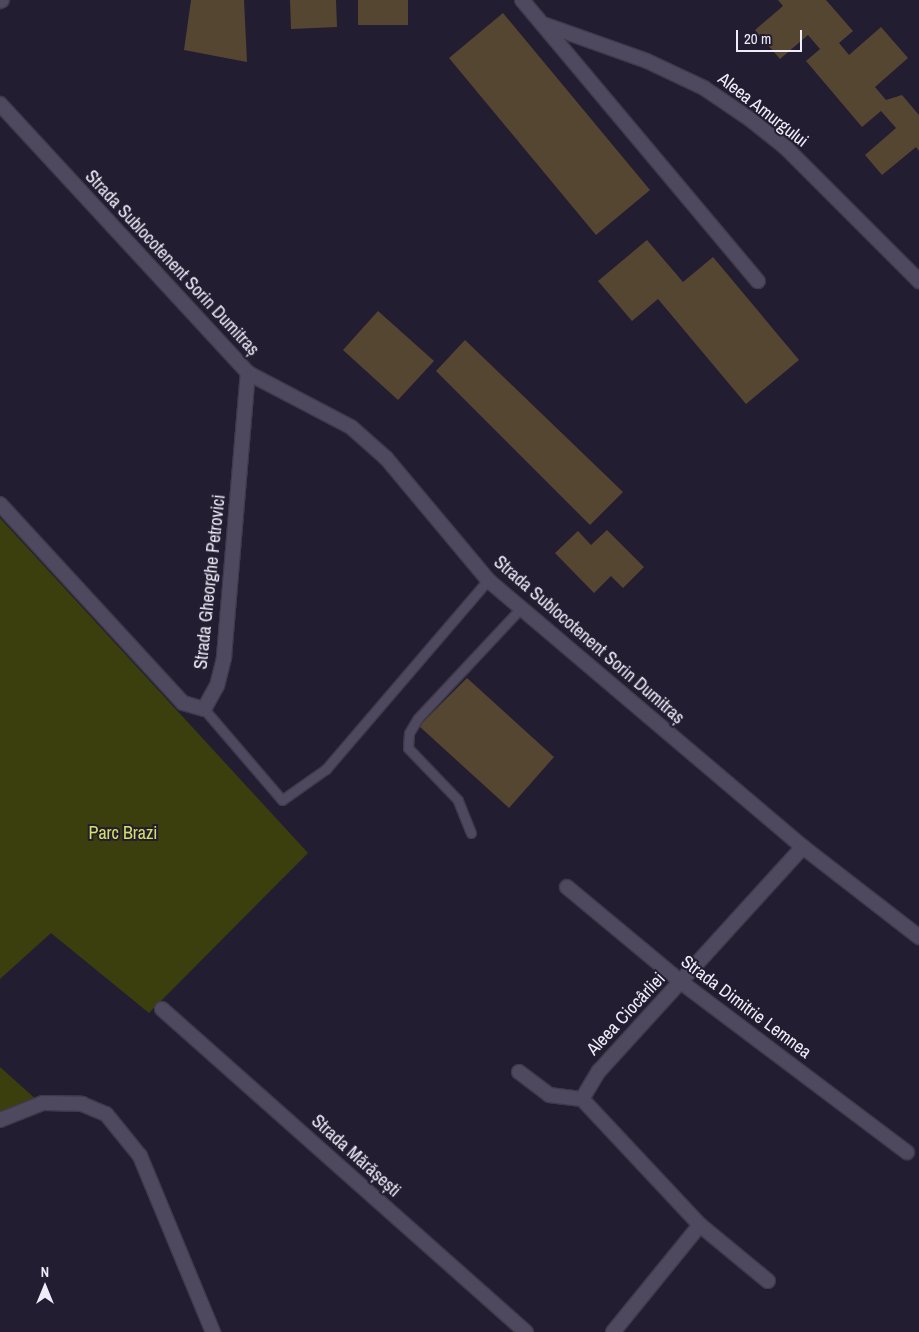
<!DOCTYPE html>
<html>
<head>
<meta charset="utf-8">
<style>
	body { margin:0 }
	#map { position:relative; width:919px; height:1332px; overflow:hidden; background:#231d31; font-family:"Archivo Narrow",sans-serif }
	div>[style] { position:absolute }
	.green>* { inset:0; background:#3b3f0e }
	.building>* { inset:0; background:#554632 }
	.roads { filter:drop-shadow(1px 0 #3f394a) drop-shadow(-1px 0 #3f394a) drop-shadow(0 1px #3f394a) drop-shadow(0 -1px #3f394a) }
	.service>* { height:9px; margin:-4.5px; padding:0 4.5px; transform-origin:4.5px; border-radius:4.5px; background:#4f495f }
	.minor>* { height:14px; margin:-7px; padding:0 7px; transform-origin:7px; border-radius:7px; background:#4f495f }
	.tertiary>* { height:14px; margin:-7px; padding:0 7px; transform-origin:7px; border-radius:7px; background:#4f495f }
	span { translate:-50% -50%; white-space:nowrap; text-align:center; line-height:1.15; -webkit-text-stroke:4px #231d31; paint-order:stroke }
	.street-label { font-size:18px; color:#efebf9 }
	.park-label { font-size:18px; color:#d6e162 }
	.north { position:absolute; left:20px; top:1262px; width:50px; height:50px; -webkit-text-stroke:4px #231d31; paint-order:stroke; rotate:0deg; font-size:14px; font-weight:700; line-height:20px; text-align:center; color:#efebf9 }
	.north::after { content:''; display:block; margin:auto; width:18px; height:22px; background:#efebf9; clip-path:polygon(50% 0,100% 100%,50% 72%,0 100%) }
	.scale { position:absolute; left:736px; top:30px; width:66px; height:22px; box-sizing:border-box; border:2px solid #efebf9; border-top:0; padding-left:6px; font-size:15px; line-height:18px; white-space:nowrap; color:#efebf9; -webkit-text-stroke:4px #231d31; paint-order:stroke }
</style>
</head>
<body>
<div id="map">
	<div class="green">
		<i style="clip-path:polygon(0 518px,308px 853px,149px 1013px,51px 933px,0 979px)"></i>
		<i style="clip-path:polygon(0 1067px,39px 1102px,0 1119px)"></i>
	</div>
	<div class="building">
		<i style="clip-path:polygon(191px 0,244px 0,247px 62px,184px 50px)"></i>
		<i style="clip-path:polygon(290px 0,336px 0,337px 27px,291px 29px)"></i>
		<i style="clip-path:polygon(358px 0,408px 0,408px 25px,358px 25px)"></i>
		<i style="clip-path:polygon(778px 0,826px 0,853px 31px,839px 43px,849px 55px,881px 27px,908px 58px,875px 87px,886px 100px,902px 95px,919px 115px,919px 151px,916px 147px,882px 175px,865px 155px,896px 128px,881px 111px,862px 127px,806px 61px,820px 49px,808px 35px,780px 59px,755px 30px,783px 6px)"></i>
		<i style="clip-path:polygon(503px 13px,650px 190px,596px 235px,449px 58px)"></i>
		<i style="clip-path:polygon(647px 240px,683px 282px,713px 257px,799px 360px,746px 404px,658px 299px,632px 321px,598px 281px)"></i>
		<i style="clip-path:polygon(378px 311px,434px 361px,398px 400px,343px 350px)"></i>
		<i style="clip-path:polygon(465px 340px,623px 492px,590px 525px,436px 371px)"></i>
		<i style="clip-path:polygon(607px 530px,644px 567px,623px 588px,611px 576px,594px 593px,555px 553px,578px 531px,591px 545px)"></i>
		<i style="clip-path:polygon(467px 678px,554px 757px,509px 808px,419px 726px)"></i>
	</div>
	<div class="roads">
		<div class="service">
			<i style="left:204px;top:709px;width:120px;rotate:49.4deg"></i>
			<i style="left:282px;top:800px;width:54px;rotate:-35.2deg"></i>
			<i style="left:326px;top:769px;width:249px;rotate:-49.4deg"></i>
			<i style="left:471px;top:833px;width:35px;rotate:-112deg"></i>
			<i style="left:458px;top:800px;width:72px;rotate:-133.9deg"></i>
			<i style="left:408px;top:748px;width:15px;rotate:-86deg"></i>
			<i style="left:409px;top:733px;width:17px;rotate:-59deg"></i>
			<i style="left:418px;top:718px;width:151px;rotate:-46.9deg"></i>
		</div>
		<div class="minor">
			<i style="left:522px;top:0;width:367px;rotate:50deg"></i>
			<i style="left:546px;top:25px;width:107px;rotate:19.6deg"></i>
			<i style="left:647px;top:61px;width:63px;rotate:25.3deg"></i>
			<i style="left:704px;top:88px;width:57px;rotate:34.2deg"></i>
			<i style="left:751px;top:120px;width:43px;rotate:38.5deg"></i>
			<i style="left:785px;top:147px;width:190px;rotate:45deg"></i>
			<i style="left:0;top:104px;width:366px;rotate:47.3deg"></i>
			<i style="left:248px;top:373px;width:116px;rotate:27.7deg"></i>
			<i style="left:351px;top:427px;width:47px;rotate:41.5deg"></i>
			<i style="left:386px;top:458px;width:159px;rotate:50.1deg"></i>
			<i style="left:488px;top:580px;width:413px;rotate:40.3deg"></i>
			<i style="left:803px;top:847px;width:147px;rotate:37.8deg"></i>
			<i style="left:0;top:504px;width:270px;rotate:47.4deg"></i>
			<i style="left:183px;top:703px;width:22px;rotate:16deg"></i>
			<i style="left:204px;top:709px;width:26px;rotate:-61deg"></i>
			<i style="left:217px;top:686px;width:30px;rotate:-76deg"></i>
			<i style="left:224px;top:657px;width:285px;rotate:-85.2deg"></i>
			<i style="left:567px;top:887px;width:148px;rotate:39.8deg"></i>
			<i style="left:681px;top:982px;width:283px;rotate:37deg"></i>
			<i style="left:162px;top:1009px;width:487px;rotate:41.6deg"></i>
			<i style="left:519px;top:1072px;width:38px;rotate:37deg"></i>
			<i style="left:549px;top:1095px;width:33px;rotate:7deg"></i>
			<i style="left:582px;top:1099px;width:173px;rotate:46.9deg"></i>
			<i style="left:700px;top:1225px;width:88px;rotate:39.5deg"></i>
			<i style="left:582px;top:1099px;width:33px;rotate:-59deg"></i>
			<i style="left:599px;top:1071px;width:303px;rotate:-47.7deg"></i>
			<i style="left:0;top:1120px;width:46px;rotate:-21.6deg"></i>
			<i style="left:43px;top:1103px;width:39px;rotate:1deg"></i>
			<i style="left:82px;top:1104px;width:26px;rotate:23deg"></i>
			<i style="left:106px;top:1114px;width:54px;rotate:51deg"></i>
			<i style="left:140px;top:1156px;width:191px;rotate:67.5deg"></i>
			<i style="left:613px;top:1332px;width:138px;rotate:-50.9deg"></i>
		</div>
		<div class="tertiary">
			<i style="left:0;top:1px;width:2px;rotate:-27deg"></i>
		</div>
	</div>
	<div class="street-label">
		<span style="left:763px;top:110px;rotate:38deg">Aleea Amurgului</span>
		<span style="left:172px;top:263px;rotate:47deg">Strada Sublocotenent Sorin Dumitraș</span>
		<span style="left:210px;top:582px;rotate:-84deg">Strada Gheorghe Petrovici</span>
		<span style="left:589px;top:640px;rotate:41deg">Strada Sublocotenent Sorin Dumitraș</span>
		<span style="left:746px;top:1007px;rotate:37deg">Strada Dimitrie Lemnea</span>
		<span style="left:626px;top:1014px;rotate:-47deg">Aleea Ciocârliei</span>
		<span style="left:356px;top:1156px;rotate:42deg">Strada Mărășești</span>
	</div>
	<div class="park-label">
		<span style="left:123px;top:833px">Parc Brazi</span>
	</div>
	<div class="north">N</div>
	<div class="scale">20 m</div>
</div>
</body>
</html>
